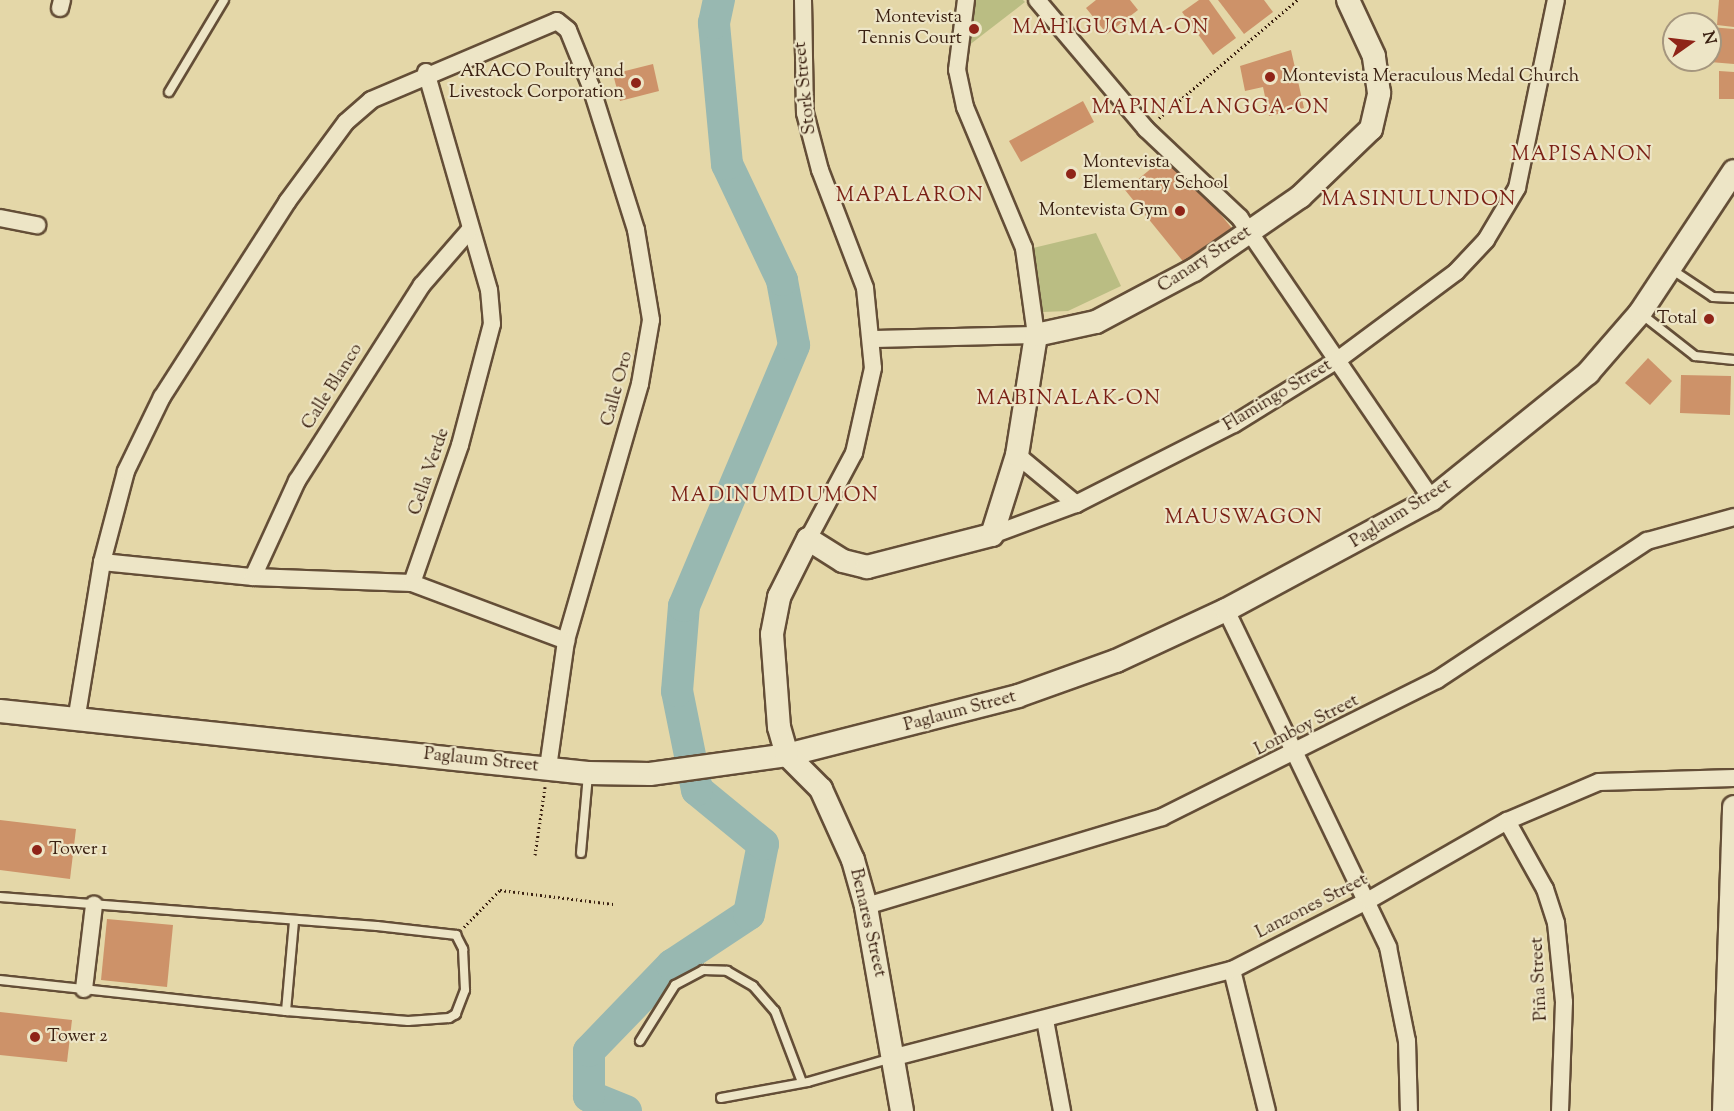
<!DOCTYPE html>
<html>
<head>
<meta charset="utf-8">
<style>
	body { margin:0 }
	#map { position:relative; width:1734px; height:1111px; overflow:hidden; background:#e4d7a8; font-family:"Sorts Mill Goudy",serif }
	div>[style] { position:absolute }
	.green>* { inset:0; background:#babd83 }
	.river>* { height:32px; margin:-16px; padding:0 16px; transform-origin:16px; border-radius:16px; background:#98b8b1 }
	.building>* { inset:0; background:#cd9269 }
	.path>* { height:3px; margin-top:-1.5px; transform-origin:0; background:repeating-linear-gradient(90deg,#3a2011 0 1.5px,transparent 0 4.5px) }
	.roads { filter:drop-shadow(2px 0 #644e37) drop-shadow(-2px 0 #644e37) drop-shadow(0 2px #644e37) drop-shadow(0 -2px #644e37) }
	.lane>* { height:8px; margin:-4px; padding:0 4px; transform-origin:4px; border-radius:4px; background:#ede5c6 }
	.street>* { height:16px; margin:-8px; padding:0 8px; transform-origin:8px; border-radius:8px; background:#ede5c6 }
	.secondary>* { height:22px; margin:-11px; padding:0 11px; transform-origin:11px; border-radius:11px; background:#ede5c6 }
	.dots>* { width:16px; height:16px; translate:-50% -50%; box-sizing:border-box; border:3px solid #ede5c6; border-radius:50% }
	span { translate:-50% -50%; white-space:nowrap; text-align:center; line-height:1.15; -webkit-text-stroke:4.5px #ede5c6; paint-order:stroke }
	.poi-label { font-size:18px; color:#3a2011 }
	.right { translate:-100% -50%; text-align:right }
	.left { translate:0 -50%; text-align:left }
	.street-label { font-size:18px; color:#3a2011 }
	.neighbourhood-label { font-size:20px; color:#7a1f14; letter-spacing:1.5px }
	.north { position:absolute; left:1662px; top:12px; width:60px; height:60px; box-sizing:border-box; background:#ede5c6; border:2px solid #a5967e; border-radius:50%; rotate:76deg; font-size:16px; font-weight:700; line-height:24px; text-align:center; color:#3a2011 }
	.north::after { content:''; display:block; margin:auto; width:21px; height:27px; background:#8f2418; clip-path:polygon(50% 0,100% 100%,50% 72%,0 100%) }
</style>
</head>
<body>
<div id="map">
	<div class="green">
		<i style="clip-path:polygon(960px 0,1023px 0,1025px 2px,955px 56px)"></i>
		<i style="clip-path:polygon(1096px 233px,1121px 286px,1068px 311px,1043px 312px,1033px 248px)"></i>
	</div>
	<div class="river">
		<i style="left:626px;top:1111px;width:40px;rotate:-158deg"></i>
		<i style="left:589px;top:1096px;width:45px;rotate:-90deg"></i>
		<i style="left:589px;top:1051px;width:120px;rotate:-46deg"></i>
		<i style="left:672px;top:965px;width:92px;rotate:-33.5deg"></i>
		<i style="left:749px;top:914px;width:71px;rotate:-78.7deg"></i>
		<i style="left:763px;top:844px;width:85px;rotate:-140.7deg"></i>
		<i style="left:697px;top:790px;width:101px;rotate:-101.4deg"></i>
		<i style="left:677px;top:691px;width:85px;rotate:-85.3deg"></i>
		<i style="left:684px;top:606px;width:283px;rotate:-67.1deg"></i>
		<i style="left:794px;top:345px;width:66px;rotate:-100.5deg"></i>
		<i style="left:782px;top:280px;width:128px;rotate:-115.4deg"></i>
		<i style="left:727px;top:164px;width:142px;rotate:-95.3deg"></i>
		<i style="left:714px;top:23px;width:24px;rotate:-78deg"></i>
	</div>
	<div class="building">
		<i style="clip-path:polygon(1096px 0,1130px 0,1138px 10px,1107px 34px,1086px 8px)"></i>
		<i style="clip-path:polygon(1199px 0,1209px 0,1236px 38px,1213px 55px,1182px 12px)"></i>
		<i style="clip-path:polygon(1218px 0,1264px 0,1273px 12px,1244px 34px)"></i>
		<i style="clip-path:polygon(1719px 0,1734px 0,1734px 27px,1717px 25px)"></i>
		<i style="clip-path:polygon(1710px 27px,1734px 29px,1734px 64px,1710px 62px)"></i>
		<i style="clip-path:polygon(1291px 50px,1304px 108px,1269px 116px,1263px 87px,1245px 91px,1240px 66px)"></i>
		<i style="clip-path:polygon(653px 64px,659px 91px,620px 101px,613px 74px)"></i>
		<i style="clip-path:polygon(1719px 71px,1734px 72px,1734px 99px,1719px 99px)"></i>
		<i style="clip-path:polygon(1083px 101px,1094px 122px,1021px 162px,1009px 141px)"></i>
		<i style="clip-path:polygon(1170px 153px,1235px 232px,1190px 270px,1125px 190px)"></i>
		<i style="clip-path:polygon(1648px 358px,1672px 381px,1650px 405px,1625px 383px)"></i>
		<i style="clip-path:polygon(1681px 375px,1731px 376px,1730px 415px,1680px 413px)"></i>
		<i style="clip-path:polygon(0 820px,76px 829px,70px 879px,0 870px)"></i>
		<i style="clip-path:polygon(107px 919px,173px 925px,167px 987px,101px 980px)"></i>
		<i style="clip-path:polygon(0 1012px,72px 1020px,67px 1062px,0 1055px)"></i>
	</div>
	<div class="path">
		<i style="left:1159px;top:118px;width:182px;rotate:-40.5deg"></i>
		<i style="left:535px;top:855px;width:69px;rotate:-81.6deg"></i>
		<i style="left:464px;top:927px;width:52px;rotate:-45.8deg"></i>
		<i style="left:500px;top:890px;width:114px;rotate:7.1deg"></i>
	</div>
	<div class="roads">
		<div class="lane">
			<i style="left:169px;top:92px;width:107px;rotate:-59.1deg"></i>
			<i style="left:1671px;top:269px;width:50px;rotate:33.7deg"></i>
			<i style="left:1713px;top:297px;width:21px;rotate:3deg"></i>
			<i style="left:1640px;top:313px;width:70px;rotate:38deg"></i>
			<i style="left:1695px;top:356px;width:39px;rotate:6deg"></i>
			<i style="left:581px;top:853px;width:78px;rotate:-84.9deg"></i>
			<i style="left:0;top:897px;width:378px;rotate:4.4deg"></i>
			<i style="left:377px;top:926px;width:80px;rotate:6.5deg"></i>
			<i style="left:456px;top:935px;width:16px;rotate:63deg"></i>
			<i style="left:463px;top:949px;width:41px;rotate:87.2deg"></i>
			<i style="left:465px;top:990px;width:26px;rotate:111deg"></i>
			<i style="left:456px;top:1014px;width:8px;rotate:150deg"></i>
			<i style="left:449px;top:1018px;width:41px;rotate:175.8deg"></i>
			<i style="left:408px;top:1021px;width:122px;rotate:-175.3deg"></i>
			<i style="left:0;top:980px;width:288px;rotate:6.2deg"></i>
			<i style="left:286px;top:1011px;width:89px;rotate:-84.9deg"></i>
			<i style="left:640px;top:1041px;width:66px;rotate:-58deg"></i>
			<i style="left:675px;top:985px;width:32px;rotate:-28deg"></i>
			<i style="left:703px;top:970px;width:24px;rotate:2deg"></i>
			<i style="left:727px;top:971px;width:30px;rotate:30deg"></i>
			<i style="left:753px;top:986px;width:33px;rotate:49deg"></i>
			<i style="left:775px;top:1011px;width:76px;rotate:69.2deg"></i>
			<i style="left:721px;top:1098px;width:88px;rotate:-10.4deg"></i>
			<i style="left:808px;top:1082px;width:87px;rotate:-15.9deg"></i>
		</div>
		<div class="street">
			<i style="left:803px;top:0;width:113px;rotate:89deg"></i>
			<i style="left:805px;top:113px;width:59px;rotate:75.3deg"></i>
			<i style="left:820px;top:170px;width:126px;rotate:69.1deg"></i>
			<i style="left:865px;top:288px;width:80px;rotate:84.3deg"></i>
			<i style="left:873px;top:368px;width:87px;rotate:102.6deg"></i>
			<i style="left:854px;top:453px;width:98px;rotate:118.1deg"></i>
			<i style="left:1037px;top:0;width:169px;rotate:49.8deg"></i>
			<i style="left:1146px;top:129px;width:129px;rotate:43.4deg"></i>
			<i style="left:1240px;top:218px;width:340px;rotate:55.7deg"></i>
			<i style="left:60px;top:8px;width:8px;rotate:-76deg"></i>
			<i style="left:0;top:218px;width:38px;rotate:11deg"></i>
			<i style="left:873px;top:339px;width:163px;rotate:-1.4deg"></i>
			<i style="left:1036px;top:335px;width:88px;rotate:-97.9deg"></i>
			<i style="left:1024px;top:248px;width:153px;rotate:-112.7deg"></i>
			<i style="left:965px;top:107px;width:38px;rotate:-102deg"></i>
			<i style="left:957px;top:70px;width:71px;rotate:-82.7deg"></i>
			<i style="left:1017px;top:455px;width:77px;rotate:39.7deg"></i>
			<i style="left:992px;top:535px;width:90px;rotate:-20.3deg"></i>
			<i style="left:1076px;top:504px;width:177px;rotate:-26.9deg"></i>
			<i style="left:1234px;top:424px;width:123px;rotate:-31.8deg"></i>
			<i style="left:1339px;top:359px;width:146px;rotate:-36.6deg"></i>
			<i style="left:1456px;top:272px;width:44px;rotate:-46.8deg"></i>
			<i style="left:1486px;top:240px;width:61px;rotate:-59.2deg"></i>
			<i style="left:1517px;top:188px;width:192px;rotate:-78.3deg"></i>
			<i style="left:102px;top:562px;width:152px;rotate:5.7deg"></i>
			<i style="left:253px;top:577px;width:159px;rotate:2.2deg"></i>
			<i style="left:412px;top:583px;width:146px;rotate:-70.8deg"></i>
			<i style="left:460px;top:445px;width:125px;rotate:-75.2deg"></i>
			<i style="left:492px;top:324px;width:34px;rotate:-95deg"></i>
			<i style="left:489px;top:290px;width:227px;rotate:-106.1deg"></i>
			<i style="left:253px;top:577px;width:106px;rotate:-65.4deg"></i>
			<i style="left:297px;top:481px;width:232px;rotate:-57.5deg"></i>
			<i style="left:422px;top:285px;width:72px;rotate:-49deg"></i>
			<i style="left:412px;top:583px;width:165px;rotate:20.6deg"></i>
			<i style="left:1226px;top:610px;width:374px;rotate:64.3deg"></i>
			<i style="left:1388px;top:947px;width:96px;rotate:78.6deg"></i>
			<i style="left:1407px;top:1041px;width:70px;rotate:88.4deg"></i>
			<i style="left:76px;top:721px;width:161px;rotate:-80.7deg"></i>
			<i style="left:102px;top:562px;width:94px;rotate:-75.2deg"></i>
			<i style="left:126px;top:471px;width:82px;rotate:-64.1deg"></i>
			<i style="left:162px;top:397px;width:232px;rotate:-57.3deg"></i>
			<i style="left:287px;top:202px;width:99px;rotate:-53.6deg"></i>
			<i style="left:346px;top:122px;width:33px;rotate:-41deg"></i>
			<i style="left:371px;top:100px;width:202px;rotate:-23deg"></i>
			<i style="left:557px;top:21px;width:14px;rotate:39deg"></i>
			<i style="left:568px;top:30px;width:61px;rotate:68deg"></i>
			<i style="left:591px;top:87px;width:150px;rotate:72.5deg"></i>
			<i style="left:636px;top:230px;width:91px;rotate:80.5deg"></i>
			<i style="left:651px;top:320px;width:65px;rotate:99.8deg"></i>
			<i style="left:640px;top:384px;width:267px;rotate:106.1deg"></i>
			<i style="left:566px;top:641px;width:128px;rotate:98.1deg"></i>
			<i style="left:1507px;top:821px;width:78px;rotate:60.8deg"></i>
			<i style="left:1545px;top:889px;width:36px;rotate:72deg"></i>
			<i style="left:1556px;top:923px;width:79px;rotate:84.2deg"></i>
			<i style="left:1564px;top:1002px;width:109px;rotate:92.1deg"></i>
			<i style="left:866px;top:906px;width:309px;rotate:-16.7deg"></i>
			<i style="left:1162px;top:817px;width:307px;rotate:-26.5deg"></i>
			<i style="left:1437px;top:680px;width:252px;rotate:-33.5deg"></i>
			<i style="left:1647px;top:541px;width:90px;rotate:-15.4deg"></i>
			<i style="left:1232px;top:970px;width:145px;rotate:76.1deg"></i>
			<i style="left:84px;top:989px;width:85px;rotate:-83.2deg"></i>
			<i style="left:1045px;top:1020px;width:93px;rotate:79.4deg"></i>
			<i style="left:895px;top:1057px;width:348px;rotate:-14.5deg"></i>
			<i style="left:1232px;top:970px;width:154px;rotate:-27.1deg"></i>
			<i style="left:1369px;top:900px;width:159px;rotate:-29.8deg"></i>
			<i style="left:1507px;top:821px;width:100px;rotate:-23deg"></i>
			<i style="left:1599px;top:782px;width:135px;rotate:-1.7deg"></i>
		</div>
		<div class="secondary">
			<i style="left:0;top:711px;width:591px;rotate:6.02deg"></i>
			<i style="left:588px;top:773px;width:62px;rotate:0.9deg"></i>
			<i style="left:650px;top:774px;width:138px;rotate:-7.9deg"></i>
			<i style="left:787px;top:755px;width:238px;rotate:-14.3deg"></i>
			<i style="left:1018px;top:696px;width:104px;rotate:-19.7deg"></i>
			<i style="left:1116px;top:661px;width:121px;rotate:-24.9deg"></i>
			<i style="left:1226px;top:610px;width:234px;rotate:-28.3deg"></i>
			<i style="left:1432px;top:499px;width:201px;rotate:-38.9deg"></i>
			<i style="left:1588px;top:373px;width:79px;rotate:-49.1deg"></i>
			<i style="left:1640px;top:313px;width:170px;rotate:-56.5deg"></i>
			<i style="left:902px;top:1111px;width:208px;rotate:-100deg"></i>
			<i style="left:866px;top:906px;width:48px;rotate:-105.8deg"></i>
			<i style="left:853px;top:860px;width:78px;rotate:-114.3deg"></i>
			<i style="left:821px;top:789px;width:48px;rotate:-135deg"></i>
			<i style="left:787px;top:755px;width:29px;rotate:-106deg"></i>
			<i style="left:779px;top:727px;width:93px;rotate:-94.3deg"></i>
			<i style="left:772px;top:634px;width:38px;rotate:-79deg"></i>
			<i style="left:779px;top:597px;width:65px;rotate:-63.4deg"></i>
			<i style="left:808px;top:539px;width:41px;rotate:32.2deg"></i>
			<i style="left:843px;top:561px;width:25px;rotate:14deg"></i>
			<i style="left:867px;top:567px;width:129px;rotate:-14.4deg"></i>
			<i style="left:992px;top:535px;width:84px;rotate:-72.6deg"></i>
			<i style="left:1017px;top:455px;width:121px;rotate:-81deg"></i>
			<i style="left:1036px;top:335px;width:61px;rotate:-12.2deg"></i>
			<i style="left:1096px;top:322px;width:111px;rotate:-28deg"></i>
			<i style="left:1194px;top:270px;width:129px;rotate:-34.6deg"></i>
			<i style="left:1300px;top:197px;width:98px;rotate:-43.8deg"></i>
			<i style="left:1371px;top:129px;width:37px;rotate:-77deg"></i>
			<i style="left:1379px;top:93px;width:37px;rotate:-98deg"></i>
			<i style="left:1374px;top:56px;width:62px;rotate:-114.9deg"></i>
			<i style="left:1724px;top:1111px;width:304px;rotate:-88.1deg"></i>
		</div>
	</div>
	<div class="dots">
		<i style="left:974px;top:29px;background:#8f2418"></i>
		<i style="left:1270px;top:77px;background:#8f2418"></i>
		<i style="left:636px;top:83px;background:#8f2418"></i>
		<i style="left:1071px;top:174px;background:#8f2418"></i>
		<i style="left:1180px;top:211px;background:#8f2418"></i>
		<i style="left:1709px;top:319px;background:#8f2418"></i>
		<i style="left:37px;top:850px;background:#8f2418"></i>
		<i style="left:35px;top:1037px;background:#8f2418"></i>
	</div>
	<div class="poi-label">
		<span class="right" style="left:962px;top:29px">Montevista<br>Tennis Court</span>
		<span class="right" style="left:624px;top:83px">ARACO Poultry and<br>Livestock Corporation</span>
		<span class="left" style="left:1282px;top:77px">Montevista Meraculous Medal Church</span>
		<span class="left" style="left:1083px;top:174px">Montevista<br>Elementary School</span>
		<span class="right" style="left:1168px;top:211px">Montevista Gym</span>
		<span class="right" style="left:1697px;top:319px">Total</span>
		<span class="left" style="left:49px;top:850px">Tower 1</span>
		<span class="left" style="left:47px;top:1037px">Tower 2</span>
	</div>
	<div class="street-label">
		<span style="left:806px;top:88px;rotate:-96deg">Stork Street</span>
		<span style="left:1205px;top:260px;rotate:-33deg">Canary Street</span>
		<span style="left:333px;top:387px;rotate:-58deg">Calle Blanco</span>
		<span style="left:618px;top:389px;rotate:-75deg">Calle Oro</span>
		<span style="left:1278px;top:396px;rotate:-31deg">Flamingo Street</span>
		<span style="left:430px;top:472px;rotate:-71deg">Cella Verde</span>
		<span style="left:1401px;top:514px;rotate:-32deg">Paglaum Street</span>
		<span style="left:960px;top:712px;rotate:-15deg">Paglaum Street</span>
		<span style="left:1307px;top:726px;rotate:-27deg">Lomboy Street</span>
		<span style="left:481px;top:761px;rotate:6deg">Paglaum Street</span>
		<span style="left:1312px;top:907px;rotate:-27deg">Lanzones Street</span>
		<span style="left:867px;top:923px;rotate:77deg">Benares Street</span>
		<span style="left:1540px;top:979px;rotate:-93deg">Piña Street</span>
	</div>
	<div class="neighbourhood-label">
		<span style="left:1111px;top:28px">MAHIGUGMA-ON</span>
		<span style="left:1211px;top:108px">MAPINALANGGA-ON</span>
		<span style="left:1582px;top:155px">MAPISANON</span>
		<span style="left:910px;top:196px">MAPALARON</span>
		<span style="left:1419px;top:200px">MASINULUNDON</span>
		<span style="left:1069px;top:399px">MABINALAK-ON</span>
		<span style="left:775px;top:496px">MADINUMDUMON</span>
		<span style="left:1244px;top:518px">MAUSWAGON</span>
	</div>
	<div class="north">N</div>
</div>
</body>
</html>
